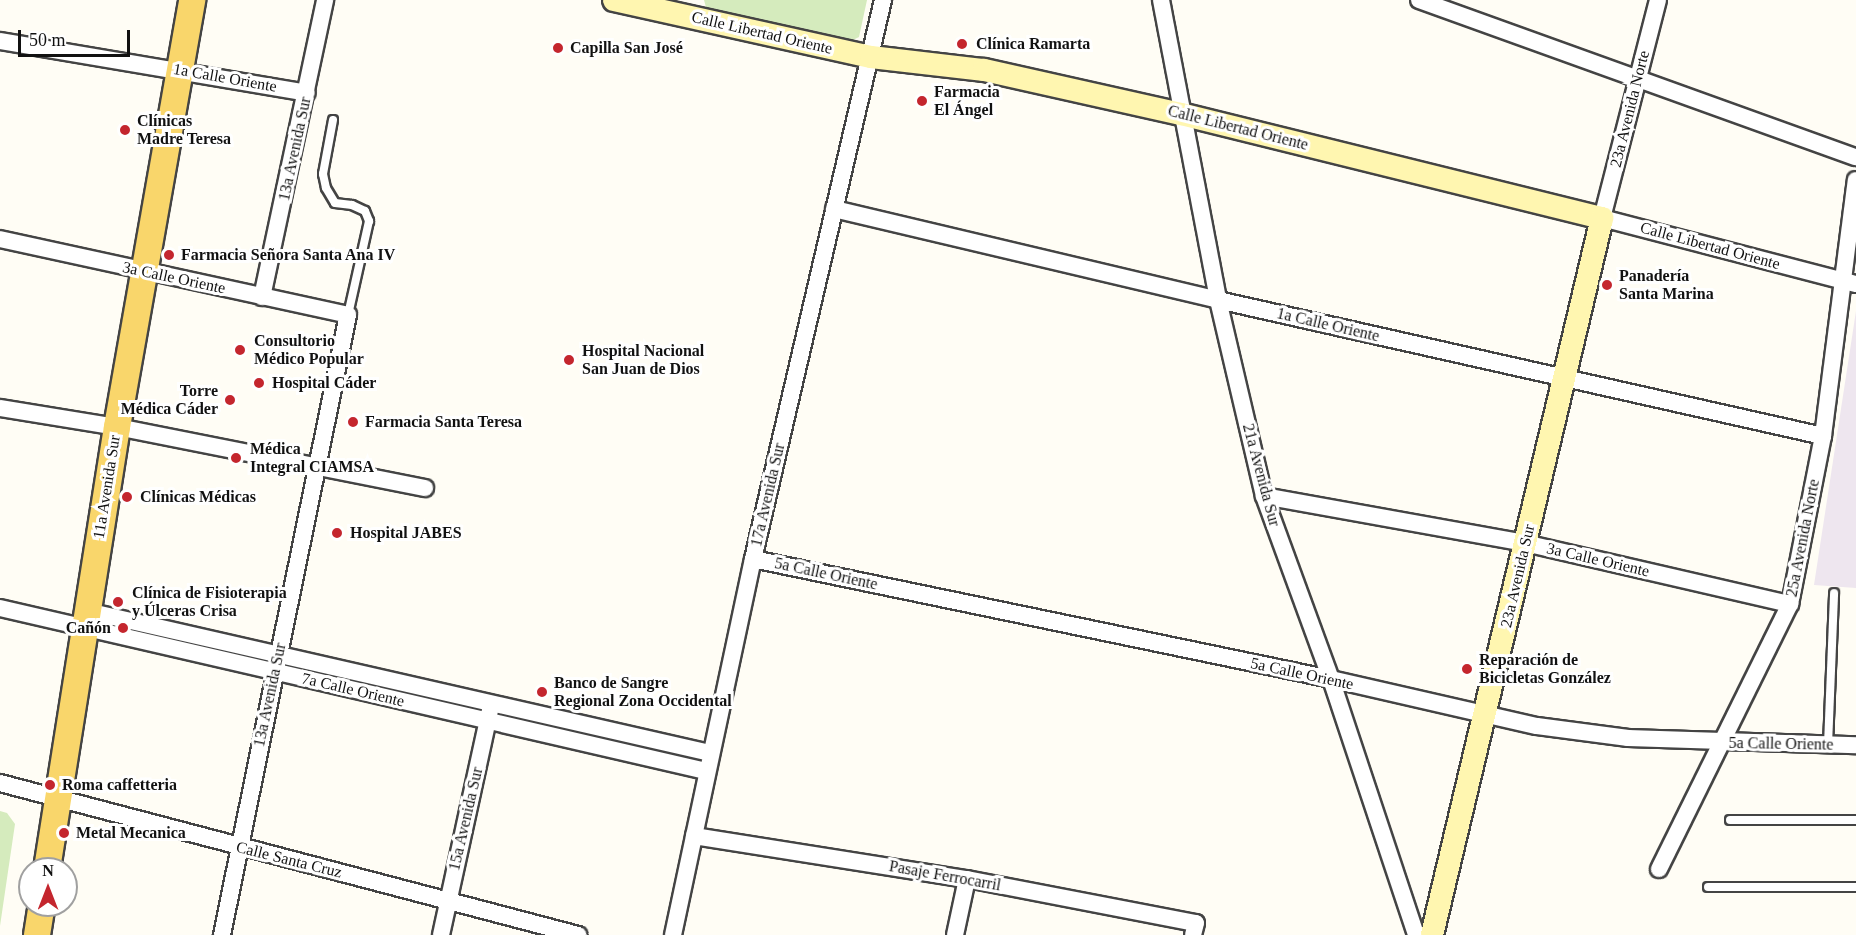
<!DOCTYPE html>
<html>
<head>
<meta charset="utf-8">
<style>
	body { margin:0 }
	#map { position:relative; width:1856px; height:935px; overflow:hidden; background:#fffdf5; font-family:Georgia,serif }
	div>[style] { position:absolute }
	.industrial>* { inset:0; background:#eee6ef }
	.green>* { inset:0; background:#d5ebbd }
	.roads { filter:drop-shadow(2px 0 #444) drop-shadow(-2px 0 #444) drop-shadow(0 2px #444) drop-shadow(0 -2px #444) }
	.service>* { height:8px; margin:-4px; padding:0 4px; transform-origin:4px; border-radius:4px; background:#fff }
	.minor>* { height:16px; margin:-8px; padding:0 8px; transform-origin:8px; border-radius:8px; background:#fff }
	.secondary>* { height:22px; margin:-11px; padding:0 11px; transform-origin:11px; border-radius:11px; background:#fff6b0 }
	.primary>* { height:26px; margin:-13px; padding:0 13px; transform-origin:13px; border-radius:13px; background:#f9d66b }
	.dots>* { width:16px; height:16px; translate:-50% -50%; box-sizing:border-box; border:3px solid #fff; border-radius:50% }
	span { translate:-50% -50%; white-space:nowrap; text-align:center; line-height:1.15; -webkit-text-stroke:6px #fff; paint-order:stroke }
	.street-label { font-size:16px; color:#111 }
	.poi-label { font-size:16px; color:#111; font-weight:700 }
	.left { translate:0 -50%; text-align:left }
	.right { translate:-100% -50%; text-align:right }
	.north { position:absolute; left:18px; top:857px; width:60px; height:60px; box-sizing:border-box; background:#fff; border:2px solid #a0a0a0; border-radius:50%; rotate:0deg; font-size:16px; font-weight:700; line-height:24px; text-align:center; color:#111 }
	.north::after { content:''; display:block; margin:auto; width:21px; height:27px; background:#c4262e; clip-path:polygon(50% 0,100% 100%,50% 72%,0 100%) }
	.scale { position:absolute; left:18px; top:30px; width:112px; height:27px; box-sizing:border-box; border:3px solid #111; border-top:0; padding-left:8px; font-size:18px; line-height:21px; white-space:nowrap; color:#111; -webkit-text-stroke:4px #fff; paint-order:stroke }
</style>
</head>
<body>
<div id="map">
	<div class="industrial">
		<i style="clip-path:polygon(1856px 311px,1856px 588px,1814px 585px)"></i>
	</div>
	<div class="green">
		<i style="clip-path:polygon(704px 0,867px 0,859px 37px,851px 41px,707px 11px)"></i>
		<i style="clip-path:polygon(0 811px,7px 813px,15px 824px,0 926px)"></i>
	</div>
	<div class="roads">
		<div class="service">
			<i style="left:333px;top:120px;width:55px;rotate:100.5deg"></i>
			<i style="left:323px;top:174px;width:14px;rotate:78deg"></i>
			<i style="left:326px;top:188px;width:17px;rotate:59deg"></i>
			<i style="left:335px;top:203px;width:17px;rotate:7deg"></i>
			<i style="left:352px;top:205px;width:14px;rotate:25deg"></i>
			<i style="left:365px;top:211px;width:11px;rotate:68deg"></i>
			<i style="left:369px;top:221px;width:96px;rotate:102.6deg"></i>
			<i style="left:1828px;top:745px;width:152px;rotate:-87.7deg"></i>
			<i style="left:1730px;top:820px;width:126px"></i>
			<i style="left:1708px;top:887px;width:148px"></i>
		</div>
		<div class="minor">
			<i style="left:1161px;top:0;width:305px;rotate:79.2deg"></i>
			<i style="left:1218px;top:300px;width:201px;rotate:76.8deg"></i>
			<i style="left:1264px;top:496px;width:195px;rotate:69.9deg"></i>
			<i style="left:1331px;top:679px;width:270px;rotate:71.6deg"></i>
			<i style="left:1419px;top:0;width:464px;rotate:19.8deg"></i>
			<i style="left:1658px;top:0;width:225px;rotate:104.4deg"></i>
			<i style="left:1602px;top:218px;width:262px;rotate:14.6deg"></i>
			<i style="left:0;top:41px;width:311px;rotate:9.6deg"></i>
			<i style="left:834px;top:209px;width:395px;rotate:13.3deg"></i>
			<i style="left:1218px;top:300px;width:620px;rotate:12.67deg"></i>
			<i style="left:0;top:239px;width:356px;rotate:12.3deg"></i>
			<i style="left:348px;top:315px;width:633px;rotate:101.49deg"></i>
			<i style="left:262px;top:297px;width:304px;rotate:-78deg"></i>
			<i style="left:0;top:408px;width:119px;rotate:9.2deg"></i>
			<i style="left:117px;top:427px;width:314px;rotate:11.2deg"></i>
			<i style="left:1264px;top:496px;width:265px;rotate:10.2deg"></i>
			<i style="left:1525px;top:543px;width:272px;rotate:13deg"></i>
			<i style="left:753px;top:559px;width:590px;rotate:11.73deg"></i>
			<i style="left:1331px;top:679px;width:211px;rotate:12.9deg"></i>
			<i style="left:1537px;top:726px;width:92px;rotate:7.5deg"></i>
			<i style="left:1628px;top:738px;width:228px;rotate:1.8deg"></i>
			<i style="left:0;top:608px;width:725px;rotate:13deg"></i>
			<i style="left:87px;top:611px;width:639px;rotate:12.84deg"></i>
			<i style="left:0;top:783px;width:598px;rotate:14.73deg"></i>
			<i style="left:694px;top:836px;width:276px;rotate:9deg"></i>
			<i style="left:967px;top:879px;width:233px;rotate:10.9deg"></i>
			<i style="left:1196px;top:923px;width:12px;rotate:104deg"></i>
			<i style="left:1659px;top:869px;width:296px;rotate:-63.7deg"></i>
			<i style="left:1790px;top:604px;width:171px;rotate:-78.9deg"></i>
			<i style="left:1823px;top:436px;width:258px;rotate:-82.7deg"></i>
			<i style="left:441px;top:935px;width:230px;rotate:-77.7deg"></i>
			<i style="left:673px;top:935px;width:384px;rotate:-78deg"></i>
			<i style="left:753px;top:559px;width:574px;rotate:-76.91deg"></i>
			<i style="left:955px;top:935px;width:57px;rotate:-77.9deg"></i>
		</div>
		<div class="secondary">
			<i style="left:614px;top:0;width:263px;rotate:12.5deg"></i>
			<i style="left:871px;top:57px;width:114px;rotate:6.6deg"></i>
			<i style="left:984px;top:70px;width:202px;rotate:12.6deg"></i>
			<i style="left:1181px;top:114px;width:434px;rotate:13.9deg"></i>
			<i style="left:1602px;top:218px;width:737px;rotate:103.34deg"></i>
		</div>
		<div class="primary">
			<i style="left:47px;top:869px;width:448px;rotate:-81deg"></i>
			<i style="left:117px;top:427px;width:434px;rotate:-80deg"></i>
			<i style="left:37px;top:935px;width:30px;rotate:-81deg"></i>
		</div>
	</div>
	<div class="dots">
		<i style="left:962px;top:44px;background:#c4262e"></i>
		<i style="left:558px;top:48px;background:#c4262e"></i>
		<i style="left:922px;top:101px;background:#c4262e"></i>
		<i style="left:125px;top:130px;background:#c4262e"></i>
		<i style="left:169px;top:255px;background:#c4262e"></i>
		<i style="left:1607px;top:285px;background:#c4262e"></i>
		<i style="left:240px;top:350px;background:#c4262e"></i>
		<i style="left:569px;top:360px;background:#c4262e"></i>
		<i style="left:259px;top:383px;background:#c4262e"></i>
		<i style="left:230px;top:400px;background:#c4262e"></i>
		<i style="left:353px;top:422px;background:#c4262e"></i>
		<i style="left:236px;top:458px;background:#c4262e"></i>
		<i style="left:127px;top:497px;background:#c4262e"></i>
		<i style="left:337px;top:533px;background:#c4262e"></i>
		<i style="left:118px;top:602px;background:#c4262e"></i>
		<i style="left:123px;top:628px;background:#c4262e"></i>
		<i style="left:1467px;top:669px;background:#c4262e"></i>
		<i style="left:542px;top:692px;background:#c4262e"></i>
		<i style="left:50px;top:785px;background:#c4262e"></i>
		<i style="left:64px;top:833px;background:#c4262e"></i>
	</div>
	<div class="street-label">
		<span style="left:762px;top:33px;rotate:13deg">Calle Libertad Oriente</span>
		<span style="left:225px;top:78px;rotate:10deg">1a Calle Oriente</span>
		<span style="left:1630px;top:109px;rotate:-76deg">23a Avenida Norte</span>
		<span style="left:1238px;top:128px;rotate:14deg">Calle Libertad Oriente</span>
		<span style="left:295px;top:149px;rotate:-78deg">13a Avenida Sur</span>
		<span style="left:1710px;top:246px;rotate:15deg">Calle Libertad Oriente</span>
		<span style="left:174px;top:278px;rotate:12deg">3a Calle Oriente</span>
		<span style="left:1328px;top:325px;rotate:13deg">1a Calle Oriente</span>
		<span style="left:1261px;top:475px;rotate:75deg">21a Avenida Sur</span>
		<span style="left:107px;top:487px;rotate:-81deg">11a Avenida Sur</span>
		<span style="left:768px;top:495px;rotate:-77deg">17a Avenida Sur</span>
		<span style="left:1803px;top:538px;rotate:-79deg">25a Avenida Norte</span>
		<span style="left:1598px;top:560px;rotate:13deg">3a Calle Oriente</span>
		<span style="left:826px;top:574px;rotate:12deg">5a Calle Oriente</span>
		<span style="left:1518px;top:576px;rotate:-77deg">23a Avenida Sur</span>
		<span style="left:1302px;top:674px;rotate:12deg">5a Calle Oriente</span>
		<span style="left:353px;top:690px;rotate:13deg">7a Calle Oriente</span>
		<span style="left:270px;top:695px;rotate:-78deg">13a Avenida Sur</span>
		<span style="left:1781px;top:744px;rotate:1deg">5a Calle Oriente</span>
		<span style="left:466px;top:819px;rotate:-77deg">15a Avenida Sur</span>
		<span style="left:289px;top:860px;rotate:14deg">Calle Santa Cruz</span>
		<span style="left:945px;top:876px;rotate:10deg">Pasaje Ferrocarril</span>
	</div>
	<div class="poi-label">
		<span class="left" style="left:976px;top:44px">Clínica Ramarta</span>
		<span class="left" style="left:570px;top:48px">Capilla San José</span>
		<span class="left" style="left:934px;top:101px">Farmacia<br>El Ángel</span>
		<span class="left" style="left:137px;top:130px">Clínicas<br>Madre Teresa</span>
		<span class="left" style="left:181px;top:255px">Farmacia Señora Santa Ana IV</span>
		<span class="left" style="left:1619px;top:285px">Panadería<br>Santa Marina</span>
		<span class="left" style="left:254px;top:350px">Consultorio<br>Médico Popular</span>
		<span class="left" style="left:582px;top:360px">Hospital Nacional<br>San Juan de Dios</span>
		<span class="left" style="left:272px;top:383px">Hospital Cáder</span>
		<span class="right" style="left:218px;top:400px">Torre<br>Médica Cáder</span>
		<span class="left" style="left:365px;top:422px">Farmacia Santa Teresa</span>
		<span class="left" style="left:250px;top:458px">Médica<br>Integral CIAMSA</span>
		<span class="left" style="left:140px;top:497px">Clínicas Médicas</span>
		<span class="left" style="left:350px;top:533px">Hospital JABES</span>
		<span class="left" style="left:132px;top:602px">Clínica de Fisioterapia<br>y Úlceras Crisa</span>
		<span class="right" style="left:111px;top:628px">Cañón</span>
		<span class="left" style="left:1479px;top:669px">Reparación de<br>Bicicletas González</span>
		<span class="left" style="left:554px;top:692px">Banco de Sangre<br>Regional Zona Occidental</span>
		<span class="left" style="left:62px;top:785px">Roma caffetteria</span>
		<span class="left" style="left:76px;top:833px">Metal Mecanica</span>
	</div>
	<div class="north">N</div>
	<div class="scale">50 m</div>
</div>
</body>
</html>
